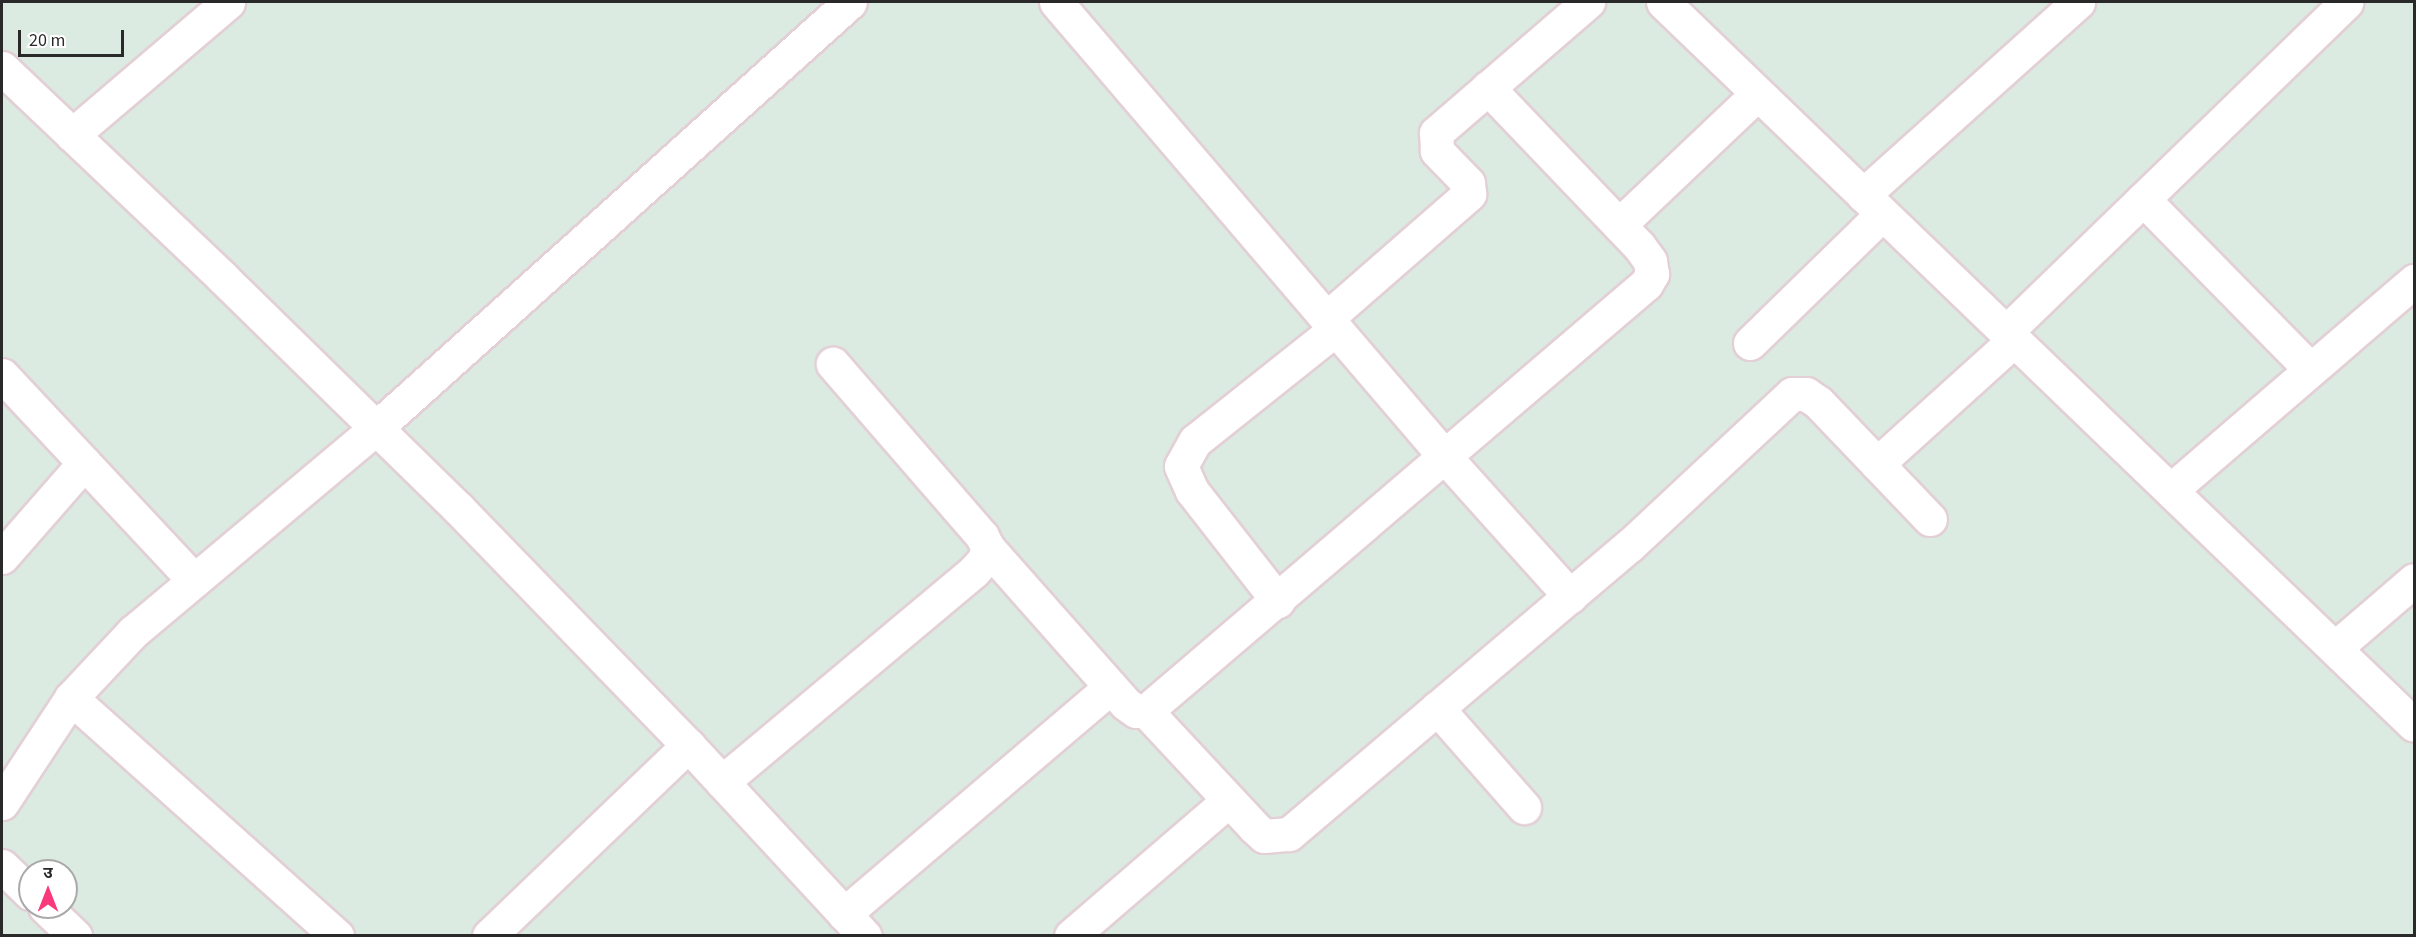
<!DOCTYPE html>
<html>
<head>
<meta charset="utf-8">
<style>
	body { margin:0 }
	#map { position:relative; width:2416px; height:937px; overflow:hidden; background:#dbebe1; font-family:"Source Sans 3","Noto Sans Devanagari",sans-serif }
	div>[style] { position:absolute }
	.roads { filter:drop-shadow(2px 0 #e2d0d6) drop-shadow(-2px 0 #e2d0d6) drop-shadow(0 2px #e2d0d6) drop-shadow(0 -2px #e2d0d6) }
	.minor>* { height:33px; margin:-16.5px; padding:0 16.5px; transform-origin:16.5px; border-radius:16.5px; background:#fff }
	span { translate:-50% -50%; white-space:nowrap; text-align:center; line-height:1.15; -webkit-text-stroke:4.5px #fff; paint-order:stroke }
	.frame { position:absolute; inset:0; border:3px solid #292929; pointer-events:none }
	.north { position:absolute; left:18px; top:859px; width:60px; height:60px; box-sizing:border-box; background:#fff; border:2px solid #a9a9a9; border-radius:50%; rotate:0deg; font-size:16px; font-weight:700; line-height:24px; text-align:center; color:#292929 }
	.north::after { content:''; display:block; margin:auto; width:21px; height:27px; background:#fa397d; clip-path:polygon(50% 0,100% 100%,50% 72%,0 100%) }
	.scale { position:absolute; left:18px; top:30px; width:106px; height:27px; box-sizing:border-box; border:3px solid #292929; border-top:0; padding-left:8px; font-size:18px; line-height:21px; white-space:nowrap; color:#292929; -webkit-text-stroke:4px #fff; paint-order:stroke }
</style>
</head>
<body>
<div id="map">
	<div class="roads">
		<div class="minor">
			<i style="left:1056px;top:2px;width:600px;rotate:49.46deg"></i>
			<i style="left:1446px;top:458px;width:186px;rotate:48.1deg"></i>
			<i style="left:1663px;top:2px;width:1042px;rotate:43.91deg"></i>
			<i style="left:2px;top:68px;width:305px;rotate:43.5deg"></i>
			<i style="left:223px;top:278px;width:329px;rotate:44.4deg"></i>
			<i style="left:458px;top:508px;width:330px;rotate:45.9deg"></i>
			<i style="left:688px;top:745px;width:260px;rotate:47.2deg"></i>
			<i style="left:72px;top:135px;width:205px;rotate:-40.4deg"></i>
			<i style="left:1863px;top:195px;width:289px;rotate:-41.9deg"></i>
			<i style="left:2143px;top:199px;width:238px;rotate:45.5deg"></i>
			<i style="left:1619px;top:225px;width:190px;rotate:-43.5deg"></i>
			<i style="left:1327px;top:318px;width:189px;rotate:-41.1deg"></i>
			<i style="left:1469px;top:194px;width:11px;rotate:-95deg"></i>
			<i style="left:1468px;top:183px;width:45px;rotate:-134.1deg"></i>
			<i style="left:1437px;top:151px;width:18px;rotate:-93deg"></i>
			<i style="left:1436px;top:133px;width:201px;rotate:-40.8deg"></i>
			<i style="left:2006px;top:332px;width:474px;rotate:-44.1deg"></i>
			<i style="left:1750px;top:343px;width:185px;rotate:-44.3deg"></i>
			<i style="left:2px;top:375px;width:281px;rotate:46.9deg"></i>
			<i style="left:1877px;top:464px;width:185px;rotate:-42.1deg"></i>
			<i style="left:2171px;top:490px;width:321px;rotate:-40.7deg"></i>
			<i style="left:988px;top:548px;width:208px;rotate:48.5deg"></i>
			<i style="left:1126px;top:704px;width:12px;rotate:35deg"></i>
			<i style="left:1136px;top:711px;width:10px"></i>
			<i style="left:1146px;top:711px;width:658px;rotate:-40.5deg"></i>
			<i style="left:1646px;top:284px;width:12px;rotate:-59deg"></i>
			<i style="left:1652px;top:274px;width:13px;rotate:-99deg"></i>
			<i style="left:1650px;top:261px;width:19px;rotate:-126deg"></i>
			<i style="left:1639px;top:246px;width:219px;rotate:-133.7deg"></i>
			<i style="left:2px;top:557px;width:125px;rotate:-48.9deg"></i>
			<i style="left:1278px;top:601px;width:140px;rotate:-128deg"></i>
			<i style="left:1192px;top:491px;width:27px;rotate:-114deg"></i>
			<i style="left:1181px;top:466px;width:29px;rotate:-61deg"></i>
			<i style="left:1195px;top:441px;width:180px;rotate:-38.5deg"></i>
			<i style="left:2335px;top:648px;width:104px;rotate:-40.7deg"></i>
			<i style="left:71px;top:698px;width:357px;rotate:41.8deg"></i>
			<i style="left:1437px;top:708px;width:132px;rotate:48.7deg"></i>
			<i style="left:1146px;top:711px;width:158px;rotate:47deg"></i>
			<i style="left:1254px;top:827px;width:13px;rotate:42deg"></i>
			<i style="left:1264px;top:836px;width:25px;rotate:-5deg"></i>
			<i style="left:1289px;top:834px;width:446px;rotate:-40.3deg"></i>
			<i style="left:1629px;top:546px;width:223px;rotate:-43deg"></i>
			<i style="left:1792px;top:394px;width:14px"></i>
			<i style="left:1806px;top:394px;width:14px;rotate:34deg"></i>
			<i style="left:1818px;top:402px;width:162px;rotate:46.3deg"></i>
			<i style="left:722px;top:782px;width:329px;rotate:-39.9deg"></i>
			<i style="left:974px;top:571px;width:15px;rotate:-48deg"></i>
			<i style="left:984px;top:560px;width:13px;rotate:-72deg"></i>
			<i style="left:988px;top:548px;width:13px;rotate:-117deg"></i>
			<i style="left:982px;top:536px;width:228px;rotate:-130.9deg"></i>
			<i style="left:2px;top:803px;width:126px;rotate:-56.7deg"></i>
			<i style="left:71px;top:698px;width:91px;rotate:-46.8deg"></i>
			<i style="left:133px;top:632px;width:317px;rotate:-40deg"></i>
			<i style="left:376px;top:428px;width:637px;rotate:-41.95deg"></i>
			<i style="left:2px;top:866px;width:39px;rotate:44deg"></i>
			<i style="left:45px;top:907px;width:42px;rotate:44deg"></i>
			<i style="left:844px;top:914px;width:350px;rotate:-40.4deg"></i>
			<i style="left:489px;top:936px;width:276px;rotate:-43.8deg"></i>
			<i style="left:1071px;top:936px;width:208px;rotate:-40.7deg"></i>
		</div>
	</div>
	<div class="frame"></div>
	<div class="north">उ</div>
	<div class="scale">20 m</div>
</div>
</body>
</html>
